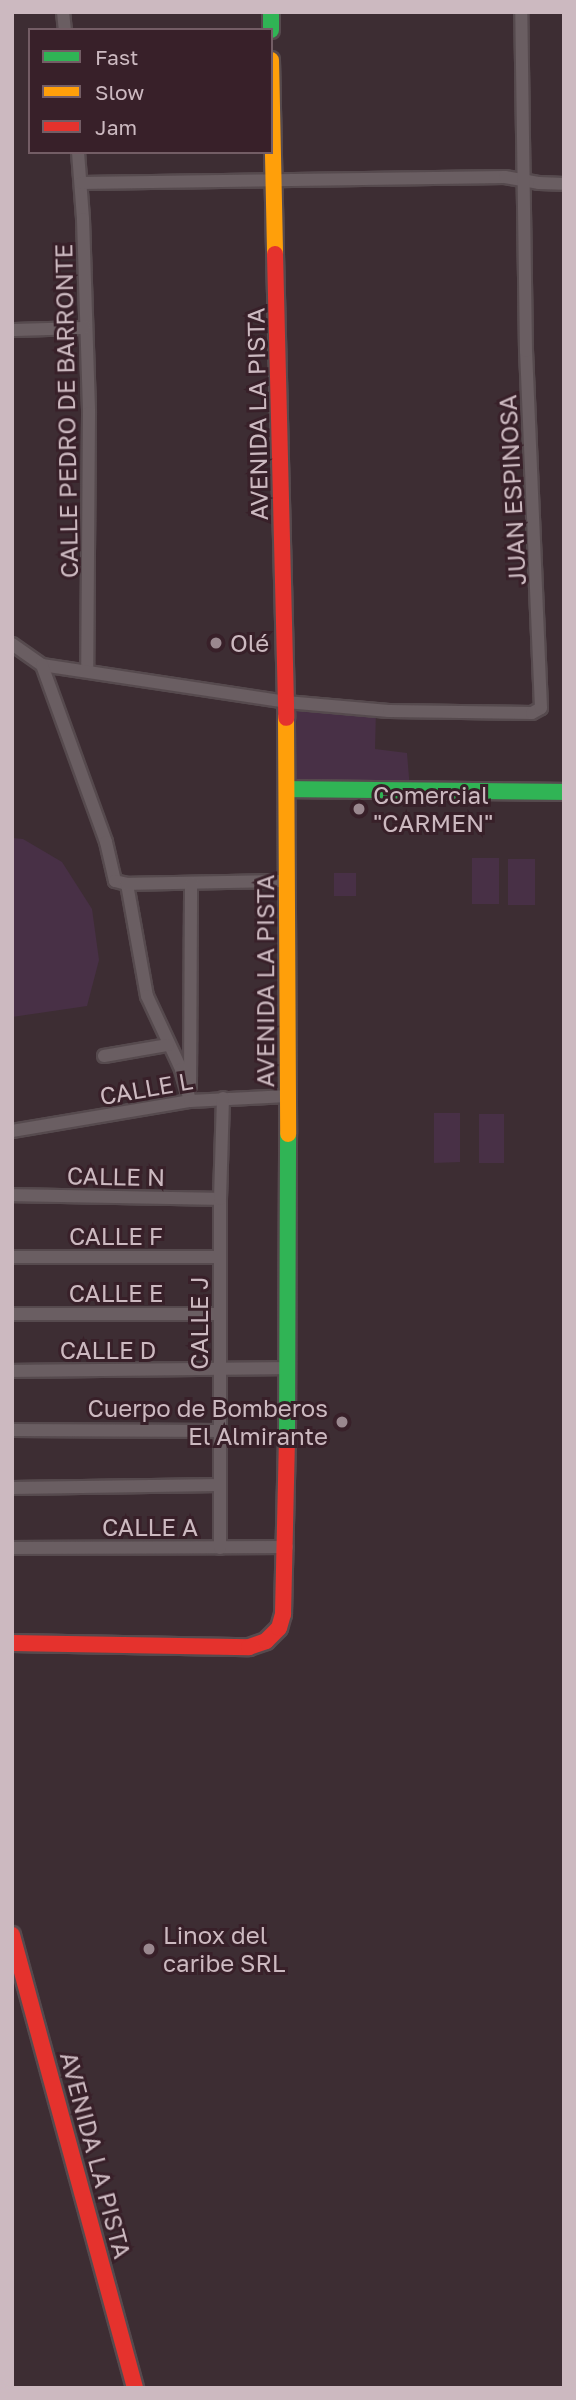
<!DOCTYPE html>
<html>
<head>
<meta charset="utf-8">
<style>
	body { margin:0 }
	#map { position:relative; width:576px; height:2400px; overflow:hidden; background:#3d2d33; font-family:"Golos Text",sans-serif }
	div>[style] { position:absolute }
	.green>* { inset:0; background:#483046 }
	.roads { filter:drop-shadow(2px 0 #564a4e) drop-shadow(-2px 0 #564a4e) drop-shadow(0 2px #564a4e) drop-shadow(0 -2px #564a4e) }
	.street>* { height:12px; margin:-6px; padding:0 6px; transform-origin:6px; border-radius:6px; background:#6a5e62 }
	.fast>* { height:16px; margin:-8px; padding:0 8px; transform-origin:8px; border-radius:8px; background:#30b455 }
	.slow>* { height:16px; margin:-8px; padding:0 8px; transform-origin:8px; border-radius:8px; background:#ff9f0a }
	.jam>* { height:16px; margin:-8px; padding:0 8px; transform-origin:8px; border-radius:8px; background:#e5322d }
	.dots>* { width:19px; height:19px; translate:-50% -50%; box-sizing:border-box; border:4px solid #382029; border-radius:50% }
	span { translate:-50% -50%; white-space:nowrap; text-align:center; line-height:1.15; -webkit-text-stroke:6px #382029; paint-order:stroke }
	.street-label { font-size:24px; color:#ccb9c0 }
	.poi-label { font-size:24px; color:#ccb9c0 }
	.left { translate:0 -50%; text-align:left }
	.right { translate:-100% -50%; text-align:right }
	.frame { position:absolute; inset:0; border:14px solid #ccb9c0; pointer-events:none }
	.legend { position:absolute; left:28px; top:28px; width:245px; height:126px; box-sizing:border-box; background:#382029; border:2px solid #735d65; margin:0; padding:9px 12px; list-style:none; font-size:21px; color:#ccb9c0 }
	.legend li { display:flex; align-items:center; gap:14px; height:35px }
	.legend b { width:35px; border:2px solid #735d65 }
</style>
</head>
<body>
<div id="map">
	<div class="green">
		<i style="clip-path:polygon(286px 702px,376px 710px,375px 749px,407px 753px,410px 789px,287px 789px)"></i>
		<i style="clip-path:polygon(12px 838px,23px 839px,62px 862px,92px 909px,99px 960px,87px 1006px,12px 1017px)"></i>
		<i style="clip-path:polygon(472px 858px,499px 858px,499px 904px,472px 904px)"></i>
		<i style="clip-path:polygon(508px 859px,535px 859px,535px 905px,508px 905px)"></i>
		<i style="clip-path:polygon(334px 873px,356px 873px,356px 896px,334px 896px)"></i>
		<i style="clip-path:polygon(434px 1113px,460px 1113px,460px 1162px,434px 1163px)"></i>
		<i style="clip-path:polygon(479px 1114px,504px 1114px,504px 1163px,479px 1163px)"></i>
	</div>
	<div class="roads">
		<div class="street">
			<i style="left:63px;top:12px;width:18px;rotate:84deg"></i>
			<i style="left:78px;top:152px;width:67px;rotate:85.7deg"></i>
			<i style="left:83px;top:219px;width:194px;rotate:88.2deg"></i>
			<i style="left:89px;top:413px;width:257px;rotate:90.4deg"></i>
			<i style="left:81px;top:183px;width:424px;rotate:-0.8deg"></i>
			<i style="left:505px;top:177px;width:35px;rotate:10deg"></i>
			<i style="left:539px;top:183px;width:25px;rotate:2deg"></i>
			<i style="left:12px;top:330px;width:73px;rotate:-1.6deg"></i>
			<i style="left:12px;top:644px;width:37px;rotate:35deg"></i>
			<i style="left:42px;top:665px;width:247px;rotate:8.6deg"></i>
			<i style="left:286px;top:702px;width:103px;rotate:5deg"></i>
			<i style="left:389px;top:711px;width:143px;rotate:0.8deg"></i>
			<i style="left:532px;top:713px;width:10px;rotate:-29deg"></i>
			<i style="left:541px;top:708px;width:357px;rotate:-92.4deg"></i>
			<i style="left:526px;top:351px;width:339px;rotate:-90.8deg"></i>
			<i style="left:42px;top:665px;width:188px;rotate:70.1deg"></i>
			<i style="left:106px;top:842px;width:40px;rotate:77deg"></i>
			<i style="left:115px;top:881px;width:12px;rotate:14deg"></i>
			<i style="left:127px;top:884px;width:114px;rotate:79.9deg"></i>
			<i style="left:147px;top:996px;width:81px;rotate:65deg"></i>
			<i style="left:181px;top:1069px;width:33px;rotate:74deg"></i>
			<i style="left:127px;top:884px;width:160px;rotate:-1.1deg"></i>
			<i style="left:104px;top:1056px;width:65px;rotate:-9.8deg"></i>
			<i style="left:190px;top:1086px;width:203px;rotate:-89.7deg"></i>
			<i style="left:12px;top:1131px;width:181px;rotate:-9.6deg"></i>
			<i style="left:190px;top:1101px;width:98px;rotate:-2.9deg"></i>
			<i style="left:12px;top:1195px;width:208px;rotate:1.1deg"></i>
			<i style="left:12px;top:1257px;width:208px"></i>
			<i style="left:12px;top:1314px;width:208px"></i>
			<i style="left:12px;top:1371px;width:276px;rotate:-0.6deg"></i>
			<i style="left:12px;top:1430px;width:208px;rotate:0.3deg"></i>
			<i style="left:12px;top:1488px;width:208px;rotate:-0.8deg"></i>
			<i style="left:12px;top:1548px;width:275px;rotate:-0.2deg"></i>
			<i style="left:220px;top:1548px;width:349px;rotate:-90deg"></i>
			<i style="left:220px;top:1199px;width:101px;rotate:-88.3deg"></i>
		</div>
		<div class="fast">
			<i style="left:271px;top:12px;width:18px;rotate:90deg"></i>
			<i style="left:287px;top:789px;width:277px;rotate:0.6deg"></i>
			<i style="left:287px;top:1438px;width:304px;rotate:-89.8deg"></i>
		</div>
		<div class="slow">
			<i style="left:271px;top:60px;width:194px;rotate:88.8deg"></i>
			<i style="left:286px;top:718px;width:416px;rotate:89.7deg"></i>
		</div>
		<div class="jam">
			<i style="left:275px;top:254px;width:464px;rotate:88.6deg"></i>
			<i style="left:12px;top:1643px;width:237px;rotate:1deg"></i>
			<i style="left:249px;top:1647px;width:18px;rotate:-19deg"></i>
			<i style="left:266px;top:1641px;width:18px;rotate:-45deg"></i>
			<i style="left:279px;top:1628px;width:15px;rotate:-74deg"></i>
			<i style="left:283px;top:1614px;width:176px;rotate:-88.7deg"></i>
			<i style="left:12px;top:1935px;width:469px;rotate:74.8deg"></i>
		</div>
	</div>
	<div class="dots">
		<i style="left:216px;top:643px;background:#9a888f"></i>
		<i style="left:359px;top:809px;background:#9a888f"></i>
		<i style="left:342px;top:1422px;background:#9a888f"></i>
		<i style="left:149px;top:1949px;background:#9a888f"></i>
	</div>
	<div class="street-label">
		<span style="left:66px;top:411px;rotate:-91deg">CALLE PEDRO DE BARRONTE</span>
		<span style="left:257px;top:414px;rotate:-91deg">AVENIDA LA PISTA</span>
		<span style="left:512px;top:490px;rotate:-93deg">JUAN ESPINOSA</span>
		<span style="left:265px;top:981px;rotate:-90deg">AVENIDA LA PISTA</span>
		<span style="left:146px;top:1088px;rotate:-10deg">CALLE L</span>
		<span style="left:116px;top:1176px;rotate:1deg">CALLE N</span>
		<span style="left:116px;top:1236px">CALLE F</span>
		<span style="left:116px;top:1293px">CALLE E</span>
		<span style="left:199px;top:1323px;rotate:-90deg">CALLE J</span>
		<span style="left:108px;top:1350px">CALLE D</span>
		<span style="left:150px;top:1527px">CALLE A</span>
		<span style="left:96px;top:2155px;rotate:75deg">AVENIDA LA PISTA</span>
	</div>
	<div class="poi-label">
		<span class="left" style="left:230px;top:643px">Olé</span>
		<span class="left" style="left:373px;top:809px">Comercial<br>"CARMEN"</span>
		<span class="right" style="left:328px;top:1422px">Cuerpo de Bomberos<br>El Almirante</span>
		<span class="left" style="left:163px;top:1949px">Linox del<br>caribe SRL</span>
	</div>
	<div class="frame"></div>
	<ul class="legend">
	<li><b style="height:9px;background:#30b455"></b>Fast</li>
	<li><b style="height:9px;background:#ff9f0a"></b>Slow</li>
	<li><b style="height:9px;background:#e5322d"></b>Jam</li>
	</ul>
</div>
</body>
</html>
